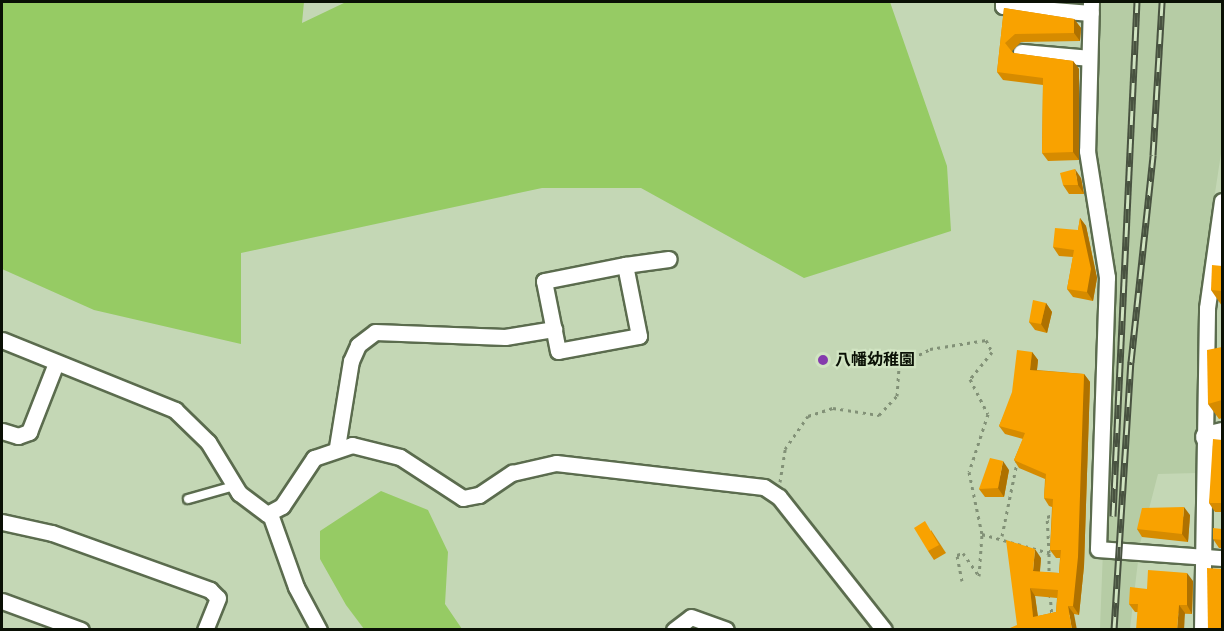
<!DOCTYPE html>
<html>
<head>
<meta charset="utf-8">
<style>
	body { margin:0 }
	#map { position:relative; width:1224px; height:631px; overflow:hidden; background:#c4d7b5; font-family:"Public Sans","Noto Sans JP",sans-serif }
	div>[style] { position:absolute }
	.built>* { inset:0; background:#b6cca5 }
	.green>* { inset:0; background:#96cb64 }
	.path>* { height:3px; margin-top:-1.5px; transform-origin:0; background:repeating-linear-gradient(90deg,#829177 0 3px,transparent 0 7.5px) }
	.roads { filter:drop-shadow(2px 0 #5b6c4e) drop-shadow(-2px 0 #5b6c4e) drop-shadow(0 2px #5b6c4e) drop-shadow(0 -2px #5b6c4e) }
	.service>* { height:8px; margin:-4px; padding:0 4px; transform-origin:4px; border-radius:4px; background:#fff }
	.minor>* { height:15px; margin:-7.5px; padding:0 7.5px; transform-origin:7.5px; border-radius:7.5px; background:#fff }
	.tertiary>* { height:20px; margin:-10px; padding:0 10px; transform-origin:10px; border-radius:10px; background:#fff }
	.rail>* { height:7px; margin-top:-3.5px; transform-origin:0; background:repeating-linear-gradient(90deg,#d1e4c2 0 14px,#485240 0 28px); box-sizing:border-box; border-block:2px solid #485240 }
	.wall>* { inset:0; background:#d68b00 }
	.shaded-wall>* { inset:0; background:#ae7100 }
	.building>* { inset:0; background:#f9a200 }
	.dots>* { width:16px; height:16px; translate:-50% -50%; box-sizing:border-box; border:3px solid #d1e4c2; border-radius:50% }
	span { translate:-50% -50%; white-space:nowrap; text-align:center; line-height:1.15; -webkit-text-stroke:4.5px #d1e4c2; paint-order:stroke }
	.poi-label { font-size:16px; color:#0a1005; font-weight:700 }
	.left { translate:0 -50%; text-align:left }
	.frame { position:absolute; inset:0; border:3px solid #0a1005; pointer-events:none }
</style>
</head>
<body>
<div id="map">
	<div class="built">
		<i style="clip-path:polygon(1099px 2px,1222px 2px,1222px 147px,1199px 298px,1197px 473px,1158px 474px,1140px 544px,1130px 629px,1100px 629px,1113px 287px,1109px 221px,1091px 125px)"></i>
	</div>
	<div class="green">
		<i style="clip-path:polygon(2px 2px,304px 2px,302px 23px,346px 2px,890px 2px,947px 166px,951px 231px,804px 278px,641px 188px,542px 188px,241px 253px,241px 344px,94px 310px,2px 269px)"></i>
		<i style="clip-path:polygon(381px 491px,428px 510px,448px 552px,445px 604px,462px 629px,364px 629px,346px 605px,320px 559px,320px 531px)"></i>
	</div>
	<div class="path">
		<i style="left:780px;top:482px;width:33px;rotate:-81deg"></i>
		<i style="left:785px;top:449px;width:40px;rotate:-55.1deg"></i>
		<i style="left:808px;top:416px;width:26px;rotate:-18deg"></i>
		<i style="left:833px;top:408px;width:47px;rotate:8.7deg"></i>
		<i style="left:879px;top:415px;width:26px;rotate:-47deg"></i>
		<i style="left:897px;top:396px;width:31px;rotate:-86deg"></i>
		<i style="left:899px;top:365px;width:35px;rotate:-27deg"></i>
		<i style="left:930px;top:349px;width:57px;rotate:-9.1deg"></i>
		<i style="left:986px;top:340px;width:13px;rotate:63deg"></i>
		<i style="left:992px;top:352px;width:35px;rotate:129deg"></i>
		<i style="left:970px;top:379px;width:39px;rotate:63deg"></i>
		<i style="left:988px;top:414px;width:61px;rotate:108.1deg"></i>
		<i style="left:969px;top:472px;width:63px;rotate:78.2deg"></i>
		<i style="left:1002px;top:536px;width:76px;rotate:-78.5deg"></i>
		<i style="left:1049px;top:553px;width:22px;rotate:90deg"></i>
		<i style="left:962px;top:581px;width:26px;rotate:-101deg"></i>
		<i style="left:957px;top:555px;width:6px;rotate:-18deg"></i>
		<i style="left:963px;top:553px;width:28px;rotate:55deg"></i>
		<i style="left:979px;top:576px;width:42px;rotate:-85.9deg"></i>
		<i style="left:982px;top:534px;width:70px;rotate:15.8deg"></i>
		<i style="left:1049px;top:553px;width:36px;rotate:-93deg"></i>
		<i style="left:1047px;top:517px;width:9px;rotate:-18deg"></i>
		<i style="left:1050px;top:594px;width:23px;rotate:85deg"></i>
	</div>
	<div class="roads">
		<div class="service">
			<i style="left:188px;top:499px;width:48px;rotate:-15.8deg"></i>
		</div>
		<div class="minor">
			<i style="left:1003px;top:2px;width:4px;rotate:90deg"></i>
			<i style="left:1003px;top:6px;width:88px;rotate:4.5deg"></i>
			<i style="left:1091px;top:2px;width:149px;rotate:91.5deg"></i>
			<i style="left:1087px;top:151px;width:128px;rotate:81deg"></i>
			<i style="left:1107px;top:277px;width:272px;rotate:91.9deg"></i>
			<i style="left:1098px;top:549px;width:124px;rotate:4.2deg"></i>
			<i style="left:1021px;top:52px;width:68px;rotate:5deg"></i>
			<i style="left:625px;top:265px;width:72px;rotate:78.8deg"></i>
			<i style="left:639px;top:336px;width:82px;rotate:169.5deg"></i>
			<i style="left:558px;top:351px;width:71px;rotate:-101.3deg"></i>
			<i style="left:544px;top:281px;width:83px;rotate:-11.2deg"></i>
			<i style="left:625px;top:265px;width:44px;rotate:-7.8deg"></i>
			<i style="left:2px;top:340px;width:187px;rotate:22deg"></i>
			<i style="left:175px;top:410px;width:46px;rotate:44.1deg"></i>
			<i style="left:208px;top:442px;width:60px;rotate:58.7deg"></i>
			<i style="left:239px;top:493px;width:35px;rotate:37deg"></i>
			<i style="left:267px;top:514px;width:17px;rotate:-28deg"></i>
			<i style="left:282px;top:506px;width:58px;rotate:-56.3deg"></i>
			<i style="left:314px;top:458px;width:40px;rotate:-18.9deg"></i>
			<i style="left:352px;top:445px;width:49px;rotate:14deg"></i>
			<i style="left:400px;top:457px;width:75px;rotate:33.1deg"></i>
			<i style="left:463px;top:498px;width:16px;rotate:-11deg"></i>
			<i style="left:479px;top:495px;width:40px;rotate:-34deg"></i>
			<i style="left:512px;top:473px;width:45px;rotate:-12.8deg"></i>
			<i style="left:556px;top:463px;width:209px;rotate:6.6deg"></i>
			<i style="left:764px;top:487px;width:18px;rotate:34deg"></i>
			<i style="left:779px;top:497px;width:169px;rotate:51.7deg"></i>
			<i style="left:2px;top:431px;width:17px;rotate:17deg"></i>
			<i style="left:18px;top:436px;width:12px;rotate:-20deg"></i>
			<i style="left:29px;top:432px;width:74px;rotate:-68.6deg"></i>
			<i style="left:337px;top:447px;width:87px;rotate:-80.8deg"></i>
			<i style="left:351px;top:361px;width:17px;rotate:-66deg"></i>
			<i style="left:358px;top:345px;width:21px;rotate:-37deg"></i>
			<i style="left:375px;top:332px;width:130px;rotate:2.2deg"></i>
			<i style="left:505px;top:337px;width:50px;rotate:-9.3deg"></i>
			<i style="left:270px;top:514px;width:77px;rotate:70.4deg"></i>
			<i style="left:296px;top:587px;width:49px;rotate:61.9deg"></i>
			<i style="left:2px;top:522px;width:51px;rotate:12.4deg"></i>
			<i style="left:52px;top:533px;width:168px;rotate:19.8deg"></i>
			<i style="left:210px;top:590px;width:11px;rotate:45deg"></i>
			<i style="left:218px;top:598px;width:35px;rotate:112deg"></i>
			<i style="left:2px;top:601px;width:84px;rotate:20.2deg"></i>
			<i style="left:674px;top:630px;width:21px;rotate:-37deg"></i>
			<i style="left:691px;top:617px;width:37px;rotate:20deg"></i>
			<i style="left:1202px;top:630px;width:322px;rotate:-89.1deg"></i>
			<i style="left:1207px;top:308px;width:108px;rotate:-82deg"></i>
		</div>
		<div class="tertiary">
			<i style="left:1206px;top:437px;width:16px;rotate:-14deg"></i>
		</div>
	</div>
	<div class="rail">
		<i style="left:1113px;top:516px;width:515px;rotate:-87.33deg"></i>
		<i style="left:1114px;top:630px;width:269px;rotate:-86.4deg"></i>
		<i style="left:1131px;top:362px;width:208px;rotate:-83.9deg"></i>
		<i style="left:1153px;top:155px;width:153px;rotate:-86.6deg"></i>
	</div>
	<div class="wall">
		<i style="clip-path:polygon(1004px 8px,1074px 19px,1081px 28px,1080px 41px,1021px 42px,1012px 51px,1013px 53px,1073px 61px,1079px 69px,1079px 160px,1048px 161px,1042px 153px,1043px 85px,1003px 80px,997px 72px)"></i>
		<i style="clip-path:polygon(1081px 178px,1084px 194px,1069px 194px,1063px 185px)"></i>
		<i style="clip-path:polygon(1080px 218px,1086px 226px,1097px 278px,1093px 301px,1073px 297px,1067px 289px,1073px 257px,1059px 256px,1053px 247px,1078px 230px)"></i>
		<i style="clip-path:polygon(1222px 266px,1222px 306px,1211px 290px)"></i>
		<i style="clip-path:polygon(1046px 303px,1052px 312px,1047px 333px,1035px 330px,1029px 322px)"></i>
		<i style="clip-path:polygon(1222px 347px,1222px 418px,1219px 419px,1208px 404px)"></i>
		<i style="clip-path:polygon(evenodd,1032px 352px,1038px 360px,1037px 370px,1084px 374px,1090px 382px,1084px 566px,1079px 615px,1074px 614px,1017px 625px,1041px 558px,1040px 572px,1059px 573px,1060px 558px,1056px 558px,1050px 550px,1052px 507px,1049px 506px,1044px 498px,1045px 479px,1019px 468px,1014px 460px,1023px 439px,1005px 434px,999px 426px,1032px 352px,1035px 596px,1057px 598px,1056px 612px,1038px 616px,1035px 596px)"></i>
		<i style="clip-path:polygon(1222px 440px,1222px 512px,1215px 512px,1209px 503px)"></i>
		<i style="clip-path:polygon(1009px 470px,1004px 497px,985px 497px,979px 489px)"></i>
		<i style="clip-path:polygon(1190px 515px,1188px 542px,1142px 537px,1137px 529px)"></i>
		<i style="clip-path:polygon(1222px 529px,1222px 548px,1219px 548px,1213px 539px)"></i>
		<i style="clip-path:polygon(931px 530px,946px 553px,934px 560px,928px 551px)"></i>
		<i style="clip-path:polygon(1193px 581px,1192px 614px,1135px 612px,1129px 604px,1147px 589px)"></i>
	</div>
	<div class="shaded-wall">
		<i style="clip-path:polygon(1074px 19px,1081px 28px,1080px 41px,1074px 33px)"></i>
		<i style="clip-path:polygon(1073px 61px,1079px 69px,1079px 160px,1073px 152px)"></i>
		<i style="clip-path:polygon(1075px 169px,1081px 178px,1084px 194px,1078px 185px)"></i>
		<i style="clip-path:polygon(1080px 218px,1086px 226px,1097px 278px,1093px 301px,1087px 292px)"></i>
		<i style="clip-path:polygon(1046px 303px,1052px 312px,1047px 333px,1041px 324px)"></i>
		<i style="clip-path:polygon(1032px 352px,1038px 360px,1036px 378px,1030px 370px)"></i>
		<i style="clip-path:polygon(1084px 374px,1090px 382px,1084px 566px,1079px 615px,1073px 606px)"></i>
		<i style="clip-path:polygon(1003px 461px,1009px 470px,1004px 497px,998px 488px)"></i>
		<i style="clip-path:polygon(1184px 507px,1190px 515px,1188px 542px,1182px 534px)"></i>
		<i style="clip-path:polygon(1035px 549px,1041px 558px,1039px 580px,1033px 571px)"></i>
		<i style="clip-path:polygon(1187px 573px,1193px 581px,1192px 614px,1187px 605px)"></i>
		<i style="clip-path:polygon(1030px 588px,1035px 596px,1039px 626px,1033px 617px)"></i>
		<i style="clip-path:polygon(1179px 605px,1185px 613px,1184px 630px,1177px 630px)"></i>
		<i style="clip-path:polygon(1068px 606px,1074px 614px,1077px 630px,1072px 630px)"></i>
	</div>
	<div class="building">
		<i style="clip-path:polygon(1004px 8px,1074px 19px,1074px 33px,1015px 34px,1005px 43px,1013px 53px,1073px 61px,1073px 152px,1042px 153px,1043px 78px,997px 72px)"></i>
		<i style="clip-path:polygon(1075px 169px,1078px 185px,1063px 185px,1060px 173px)"></i>
		<i style="clip-path:polygon(1080px 218px,1091px 269px,1087px 292px,1067px 289px,1074px 250px,1053px 247px,1055px 228px,1078px 230px)"></i>
		<i style="clip-path:polygon(1212px 265px,1222px 266px,1222px 291px,1211px 290px)"></i>
		<i style="clip-path:polygon(1033px 300px,1046px 303px,1041px 324px,1029px 322px)"></i>
		<i style="clip-path:polygon(1222px 347px,1222px 400px,1208px 404px,1207px 350px)"></i>
		<i style="clip-path:polygon(evenodd,1017px 350px,1032px 352px,1030px 370px,1084px 374px,1078px 557px,1073px 606px,1068px 606px,1072px 630px,1011px 630px,1010px 628px,1017px 625px,1006px 540px,1035px 549px,1033px 571px,1059px 573px,1061px 550px,1050px 550px,1053px 499px,1044px 498px,1046px 474px,1014px 460px,1025px 433px,999px 426px,1012px 392px,1017px 350px,1030px 588px,1058px 590px,1056px 612px,1033px 617px,1030px 588px)"></i>
		<i style="clip-path:polygon(1213px 439px,1222px 440px,1222px 503px,1209px 503px)"></i>
		<i style="clip-path:polygon(990px 458px,1003px 461px,998px 488px,979px 489px)"></i>
		<i style="clip-path:polygon(1184px 507px,1182px 534px,1137px 529px,1142px 508px)"></i>
		<i style="clip-path:polygon(925px 521px,939px 545px,928px 551px,914px 528px)"></i>
		<i style="clip-path:polygon(1213px 528px,1222px 529px,1222px 540px,1213px 539px)"></i>
		<i style="clip-path:polygon(1207px 568px,1222px 569px,1222px 630px,1208px 630px)"></i>
		<i style="clip-path:polygon(1148px 570px,1187px 573px,1187px 605px,1179px 605px,1177px 630px,1136px 630px,1138px 604px,1129px 604px,1130px 587px,1147px 589px)"></i>
	</div>
	<div class="dots">
		<i style="left:823px;top:360px;background:#853bad"></i>
	</div>
	<div class="poi-label">
		<span class="left" style="left:835px;top:360px">八幡幼稚園</span>
	</div>
	<div class="frame"></div>
</div>
</body>
</html>
